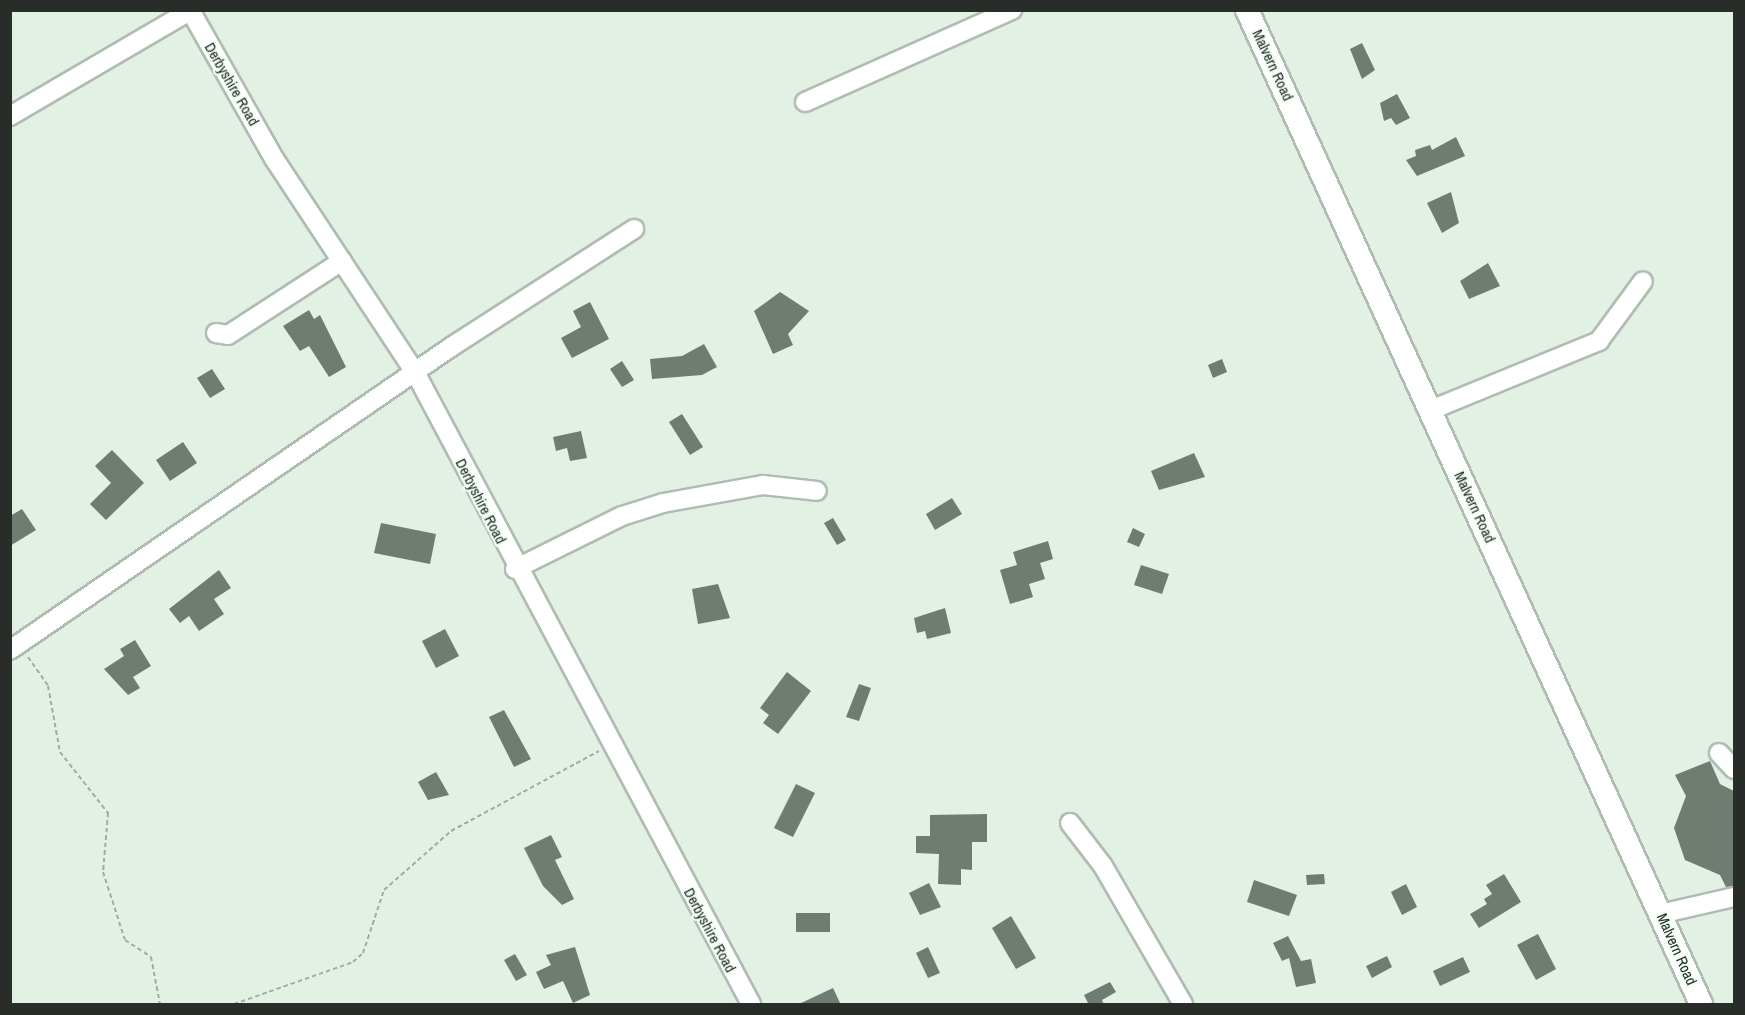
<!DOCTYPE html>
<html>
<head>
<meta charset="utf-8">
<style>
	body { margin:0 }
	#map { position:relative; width:1745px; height:1015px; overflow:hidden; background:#e3f1e5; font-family:"Archivo Narrow",sans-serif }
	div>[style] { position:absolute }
	.building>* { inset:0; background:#6f7c71 }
	.path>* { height:2px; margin-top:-1px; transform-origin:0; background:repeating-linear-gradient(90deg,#a1aba2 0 4.5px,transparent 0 7.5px) }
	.roads { filter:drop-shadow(2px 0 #afbdb1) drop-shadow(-2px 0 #afbdb1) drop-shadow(0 2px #afbdb1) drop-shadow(0 -2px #afbdb1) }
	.minor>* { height:18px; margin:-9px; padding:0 9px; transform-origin:9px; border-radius:9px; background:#fff }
	.major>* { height:22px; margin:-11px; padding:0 11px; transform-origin:11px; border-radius:11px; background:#fff }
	span { translate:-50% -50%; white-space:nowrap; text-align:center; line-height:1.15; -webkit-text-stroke:4.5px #f0fef3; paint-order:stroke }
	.street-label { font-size:15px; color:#282d29 }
	.frame { position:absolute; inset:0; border:12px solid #282d29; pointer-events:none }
</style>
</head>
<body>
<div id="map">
	<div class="building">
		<i style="clip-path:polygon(1362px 43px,1375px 70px,1362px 79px,1350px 49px)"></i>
		<i style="clip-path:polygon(1397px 94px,1410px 118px,1396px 125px,1391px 118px,1384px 121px,1380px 103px)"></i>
		<i style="clip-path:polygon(1456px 137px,1465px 156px,1417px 176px,1406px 160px,1416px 156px,1415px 150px,1430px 145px,1432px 150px)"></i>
		<i style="clip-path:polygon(1451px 192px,1459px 223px,1442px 233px,1427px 203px)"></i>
		<i style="clip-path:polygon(1488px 263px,1500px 286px,1469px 299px,1460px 281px)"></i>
		<i style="clip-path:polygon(780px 292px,809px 311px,788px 334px,793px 345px,773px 354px,754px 311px)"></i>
		<i style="clip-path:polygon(590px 302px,609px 339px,572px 358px,561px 338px,581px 327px,573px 311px)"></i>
		<i style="clip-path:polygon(309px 310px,314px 319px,320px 315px,346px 367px,329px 377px,309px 346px,300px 351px,283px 326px)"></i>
		<i style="clip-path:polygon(704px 344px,717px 367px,702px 375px,652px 379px,650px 359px,682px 356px)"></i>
		<i style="clip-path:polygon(1222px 359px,1227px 372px,1213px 378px,1208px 365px)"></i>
		<i style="clip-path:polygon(622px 361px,634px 380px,622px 387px,610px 369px)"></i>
		<i style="clip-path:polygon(212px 369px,225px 389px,210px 398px,197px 378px)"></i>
		<i style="clip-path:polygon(682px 414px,703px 447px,690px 455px,669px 422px)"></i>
		<i style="clip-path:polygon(581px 431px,587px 458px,570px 461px,567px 448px,556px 451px,553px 437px)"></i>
		<i style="clip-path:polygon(183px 442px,197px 463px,170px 481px,156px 460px)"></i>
		<i style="clip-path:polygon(112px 450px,144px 483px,106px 520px,90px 504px,111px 483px,95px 466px)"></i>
		<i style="clip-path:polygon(1194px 453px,1205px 477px,1159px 490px,1151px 471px)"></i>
		<i style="clip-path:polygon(952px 498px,962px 514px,935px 530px,926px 514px)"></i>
		<i style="clip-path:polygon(22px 509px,36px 530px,10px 546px,10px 516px)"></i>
		<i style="clip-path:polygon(833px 518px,846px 540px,837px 545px,824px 523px)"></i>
		<i style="clip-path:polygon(381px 523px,436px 534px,430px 564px,374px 553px)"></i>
		<i style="clip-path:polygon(1133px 528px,1145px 534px,1139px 547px,1127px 542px)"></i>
		<i style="clip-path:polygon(1048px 541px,1053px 559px,1040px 563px,1045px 579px,1029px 584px,1033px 597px,1010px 604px,1000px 570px,1017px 565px,1013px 552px)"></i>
		<i style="clip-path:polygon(1141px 565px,1169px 574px,1162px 594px,1134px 585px)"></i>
		<i style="clip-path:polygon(219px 570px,231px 588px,214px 599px,224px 614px,199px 631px,189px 616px,180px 623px,169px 609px)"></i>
		<i style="clip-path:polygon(718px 584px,730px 618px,698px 624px,692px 589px)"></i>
		<i style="clip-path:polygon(945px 608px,951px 633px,927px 639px,925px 631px,917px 633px,914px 618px)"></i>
		<i style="clip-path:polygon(445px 629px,459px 656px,436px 668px,422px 641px)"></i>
		<i style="clip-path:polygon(135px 640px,151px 666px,133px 677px,140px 688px,128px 695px,104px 669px,124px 656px,120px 649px)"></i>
		<i style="clip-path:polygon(787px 672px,811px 691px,778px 734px,763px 723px,769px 715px,760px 708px)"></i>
		<i style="clip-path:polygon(859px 684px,871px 688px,859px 721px,846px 717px)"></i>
		<i style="clip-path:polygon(504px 710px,531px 759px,514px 767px,489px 717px)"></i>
		<i style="clip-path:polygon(1710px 761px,1720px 784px,1734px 791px,1734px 886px,1726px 887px,1720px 875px,1685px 860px,1674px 828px,1686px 796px,1675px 775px)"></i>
		<i style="clip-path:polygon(436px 772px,449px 795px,428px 800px,418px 782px)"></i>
		<i style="clip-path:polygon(796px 784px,815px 793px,793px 837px,774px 828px)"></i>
		<i style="clip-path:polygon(987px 814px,987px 842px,972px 842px,972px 870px,961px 869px,961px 885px,938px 884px,939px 854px,916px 853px,916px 836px,930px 836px,930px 815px)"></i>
		<i style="clip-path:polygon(551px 835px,562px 857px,555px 860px,574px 899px,562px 905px,543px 886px,524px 848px)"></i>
		<i style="clip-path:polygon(1324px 874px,1325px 884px,1307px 885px,1306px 875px)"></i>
		<i style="clip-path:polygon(1504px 874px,1521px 902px,1479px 928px,1470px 914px,1487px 904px,1484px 899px,1492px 894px,1486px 885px)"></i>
		<i style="clip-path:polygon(1254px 880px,1297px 895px,1289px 916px,1247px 902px)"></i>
		<i style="clip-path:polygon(929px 883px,941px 907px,920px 915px,909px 893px)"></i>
		<i style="clip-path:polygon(1406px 884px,1417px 907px,1402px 915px,1391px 892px)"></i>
		<i style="clip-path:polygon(796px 913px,830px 913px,830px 932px,796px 932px)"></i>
		<i style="clip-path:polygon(1011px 916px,1036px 958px,1016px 969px,992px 928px)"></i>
		<i style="clip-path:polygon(1538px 934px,1556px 969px,1536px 980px,1517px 945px)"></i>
		<i style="clip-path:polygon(1288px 936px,1301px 961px,1311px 959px,1316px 983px,1296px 987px,1289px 958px,1282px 961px,1273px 943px)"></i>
		<i style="clip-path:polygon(575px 947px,590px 995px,573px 1003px,563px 981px,544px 989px,536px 972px,551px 965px,546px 955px)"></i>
		<i style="clip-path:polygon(928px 947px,940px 973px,928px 978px,916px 953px)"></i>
		<i style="clip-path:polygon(515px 954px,527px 975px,516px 981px,504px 960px)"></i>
		<i style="clip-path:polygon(1387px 956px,1392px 967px,1372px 978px,1366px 966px)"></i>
		<i style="clip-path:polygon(1463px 957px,1470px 972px,1440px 986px,1433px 971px)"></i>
		<i style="clip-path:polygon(1110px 982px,1116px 992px,1102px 1000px,1104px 1005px,1089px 1005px,1084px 995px)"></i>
		<i style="clip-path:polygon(833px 988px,841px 1005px,797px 1005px)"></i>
	</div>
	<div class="path">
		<i style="left:28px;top:657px;width:35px;rotate:55deg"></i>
		<i style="left:48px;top:686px;width:67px;rotate:79.7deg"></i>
		<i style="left:60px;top:752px;width:78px;rotate:51.8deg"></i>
		<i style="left:108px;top:813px;width:59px;rotate:94.8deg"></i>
		<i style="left:103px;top:872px;width:71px;rotate:72.1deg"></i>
		<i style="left:125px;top:940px;width:31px;rotate:33deg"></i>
		<i style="left:151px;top:957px;width:48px;rotate:79.2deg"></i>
		<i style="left:234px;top:1004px;width:126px;rotate:-19.4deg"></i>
		<i style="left:353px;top:962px;width:13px;rotate:-42deg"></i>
		<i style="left:363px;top:953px;width:66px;rotate:-71.6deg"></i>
		<i style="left:384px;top:890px;width:89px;rotate:-41.4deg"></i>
		<i style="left:451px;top:831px;width:168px;rotate:-28.4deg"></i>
	</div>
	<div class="roads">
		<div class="minor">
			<i style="left:190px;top:10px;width:172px;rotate:60.5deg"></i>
			<i style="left:275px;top:160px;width:254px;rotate:56.6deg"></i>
			<i style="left:415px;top:372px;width:716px;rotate:62deg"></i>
			<i style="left:805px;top:102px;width:227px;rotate:-24deg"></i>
			<i style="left:10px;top:116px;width:208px;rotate:-30.3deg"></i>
			<i style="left:216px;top:333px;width:12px;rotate:9deg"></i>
			<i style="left:228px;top:335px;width:136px;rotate:-33deg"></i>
			<i style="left:1431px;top:410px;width:182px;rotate:-22.3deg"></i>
			<i style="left:1599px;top:341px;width:74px;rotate:-53.7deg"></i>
			<i style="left:515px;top:569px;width:119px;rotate:-26.4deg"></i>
			<i style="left:622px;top:516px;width:43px;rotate:-17.6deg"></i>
			<i style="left:663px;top:503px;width:102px;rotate:-10.2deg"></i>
			<i style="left:763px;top:485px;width:54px;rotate:6.3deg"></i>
			<i style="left:10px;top:650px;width:535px;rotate:-34.49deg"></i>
			<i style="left:451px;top:347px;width:218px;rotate:-32.8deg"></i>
			<i style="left:1719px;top:753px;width:22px;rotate:47deg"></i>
			<i style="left:1070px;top:823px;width:54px;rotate:52.5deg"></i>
			<i style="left:1103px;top:866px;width:160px;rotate:59.9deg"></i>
			<i style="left:1660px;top:914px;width:76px;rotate:-12.9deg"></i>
		</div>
		<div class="major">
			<i style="left:1247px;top:10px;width:1093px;rotate:65.45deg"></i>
		</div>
	</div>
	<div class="street-label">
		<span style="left:1273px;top:65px;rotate:65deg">Malvern Road</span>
		<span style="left:232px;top:84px;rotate:60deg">Derbyshire Road</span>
		<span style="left:481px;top:501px;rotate:63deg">Derbyshire Road</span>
		<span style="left:1475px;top:507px;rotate:65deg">Malvern Road</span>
		<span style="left:710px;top:930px;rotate:62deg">Derbyshire Road</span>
		<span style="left:1677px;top:949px;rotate:66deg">Malvern Road</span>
	</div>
	<div class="frame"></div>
</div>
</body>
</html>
